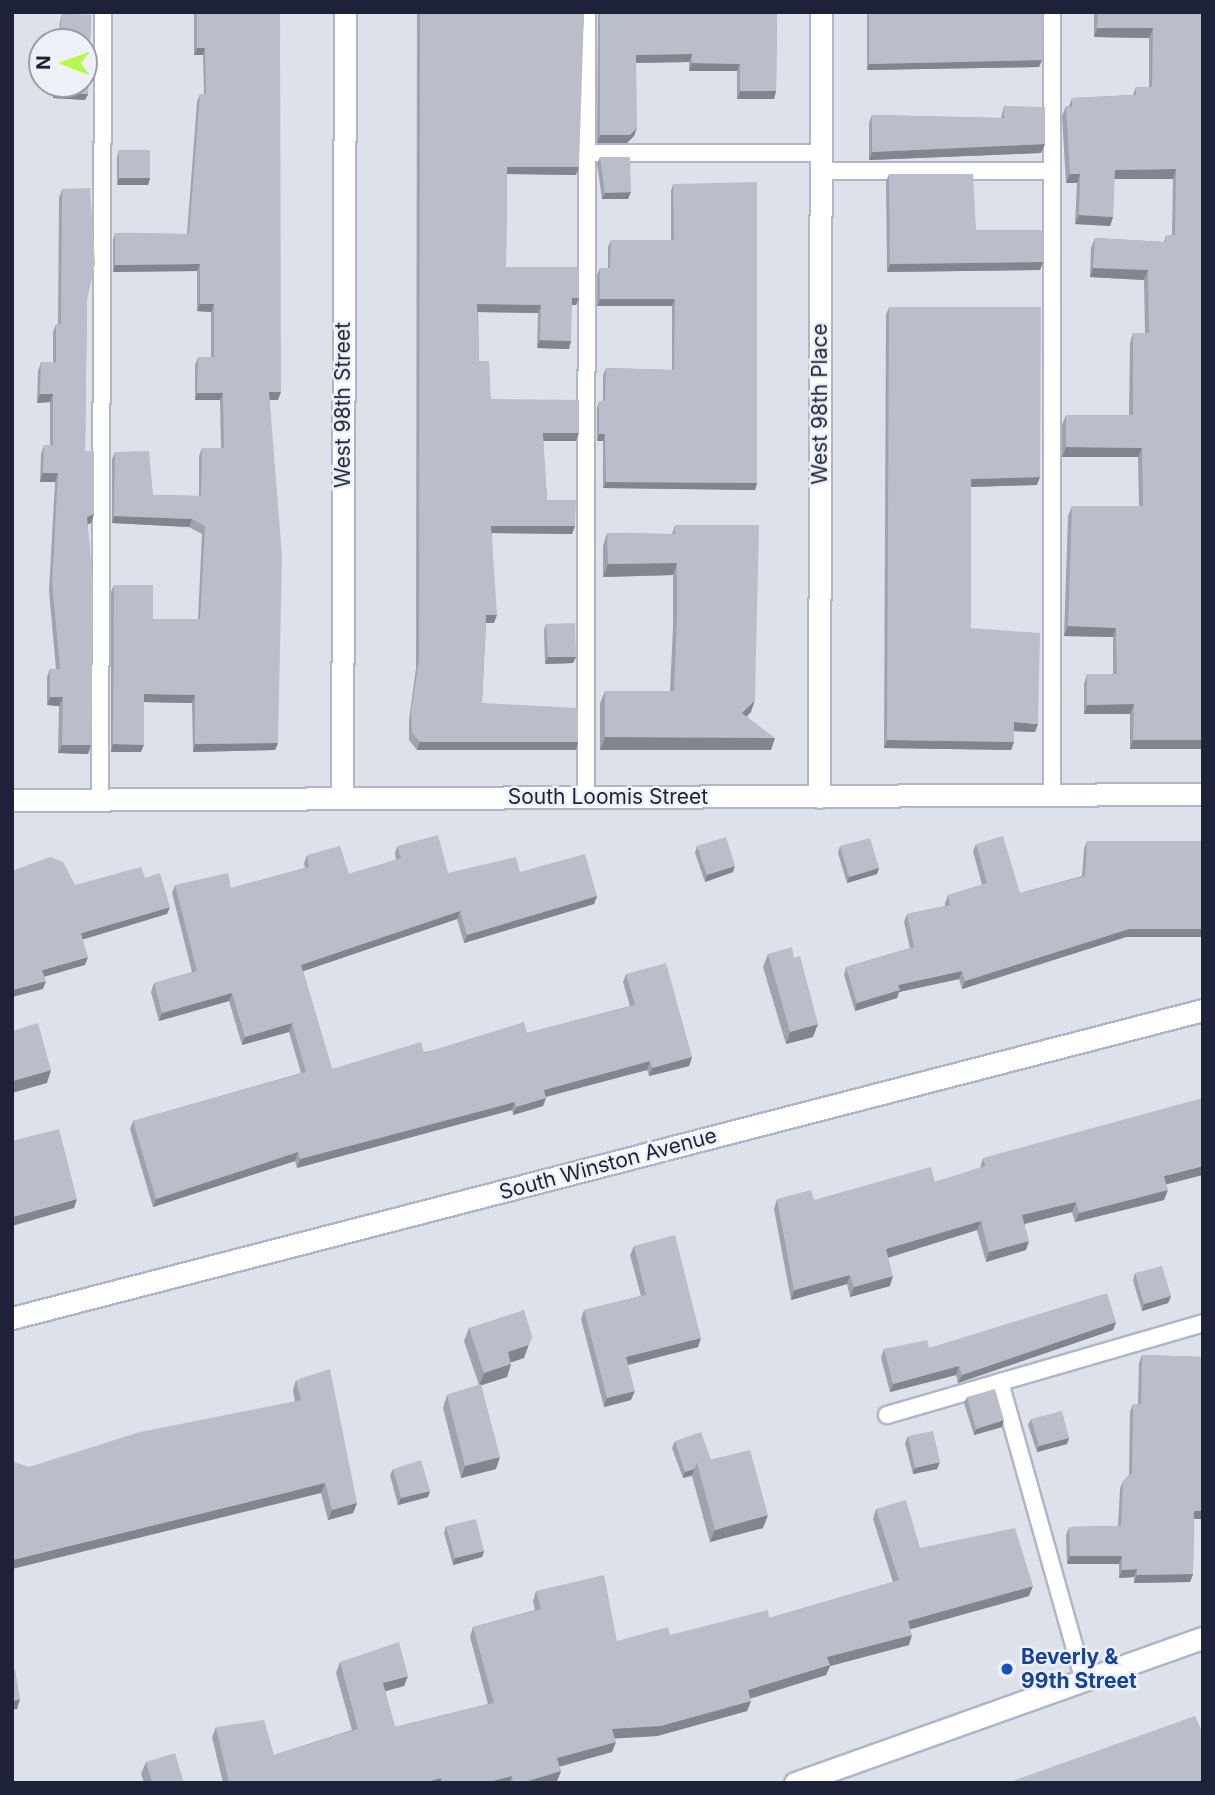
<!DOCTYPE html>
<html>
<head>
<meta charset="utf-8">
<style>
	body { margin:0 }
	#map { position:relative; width:1215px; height:1795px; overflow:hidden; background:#dde1ea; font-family:Inter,sans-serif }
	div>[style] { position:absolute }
	.roads { filter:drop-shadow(2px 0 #b0b6ca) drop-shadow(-2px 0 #b0b6ca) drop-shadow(0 2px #b0b6ca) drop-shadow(0 -2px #b0b6ca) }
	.lane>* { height:16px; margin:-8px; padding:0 8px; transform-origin:8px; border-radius:8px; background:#fff }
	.street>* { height:21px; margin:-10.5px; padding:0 10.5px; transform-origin:10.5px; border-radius:10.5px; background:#fff }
	.secondary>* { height:21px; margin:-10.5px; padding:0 10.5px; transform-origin:10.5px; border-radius:10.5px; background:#fff }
	.wall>* { inset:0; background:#9fa3ae }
	.shaded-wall>* { inset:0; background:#82858d }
	.building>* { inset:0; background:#b9beca }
	.dots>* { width:19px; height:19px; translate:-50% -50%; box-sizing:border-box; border:4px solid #edf0f6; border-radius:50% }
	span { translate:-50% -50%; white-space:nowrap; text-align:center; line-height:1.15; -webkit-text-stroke:5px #edf0f6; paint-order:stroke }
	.street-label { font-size:21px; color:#1e2239 }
	.transit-label { font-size:21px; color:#164399; font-weight:700 }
	.left { translate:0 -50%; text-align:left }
	.frame { position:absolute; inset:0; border:14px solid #1e2239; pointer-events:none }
	.north { position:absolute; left:28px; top:28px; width:70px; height:70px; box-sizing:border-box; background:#edf0f6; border:2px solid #9a9eaa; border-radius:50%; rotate:271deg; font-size:19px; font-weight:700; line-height:28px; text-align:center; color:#1e2239 }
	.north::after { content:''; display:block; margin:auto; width:24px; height:32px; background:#b8f84d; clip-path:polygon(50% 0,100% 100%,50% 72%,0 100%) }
</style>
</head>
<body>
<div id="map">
	<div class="roads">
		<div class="lane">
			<i style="left:586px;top:153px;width:235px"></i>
			<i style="left:820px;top:171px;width:231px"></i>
			<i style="left:1052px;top:793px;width:781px;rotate:-90deg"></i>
			<i style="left:586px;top:797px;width:785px;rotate:-89.93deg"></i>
			<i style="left:100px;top:799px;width:787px;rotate:-89.78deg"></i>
			<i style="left:1000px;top:1382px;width:310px;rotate:74.3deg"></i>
			<i style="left:887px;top:1415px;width:329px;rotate:-16.2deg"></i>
		</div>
		<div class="street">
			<i style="left:819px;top:797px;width:785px;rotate:-89.85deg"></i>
			<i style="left:342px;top:798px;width:786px;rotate:-89.78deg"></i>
			<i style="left:12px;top:800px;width:1191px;rotate:-0.29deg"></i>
			<i style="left:12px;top:1318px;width:1230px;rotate:-14.5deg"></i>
		</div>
		<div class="secondary">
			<i style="left:795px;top:1783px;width:433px;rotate:-19.6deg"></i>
		</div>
	</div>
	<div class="wall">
		<i style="clip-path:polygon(194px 12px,280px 12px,278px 400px,269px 400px,278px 743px,275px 750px,193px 752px,192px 703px,144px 702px,141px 752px,111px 752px,111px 592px,114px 585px,153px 619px,198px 619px,202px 534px,189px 527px,112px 523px,112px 459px,115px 452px,153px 495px,199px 496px,199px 456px,202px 448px,221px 448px,220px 400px,195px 400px,195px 365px,198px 357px,211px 357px,211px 312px,197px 311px,197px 271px,113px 272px,113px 240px,115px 233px,187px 234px,197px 102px,200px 94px,204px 94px,203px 55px,194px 55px)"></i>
		<i style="clip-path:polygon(417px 12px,584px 12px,576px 175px,507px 174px,506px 267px,579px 298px,576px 305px,572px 305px,569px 349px,537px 348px,538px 313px,478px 312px,479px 361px,491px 399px,576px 441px,543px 441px,547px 500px,575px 526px,572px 534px,492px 533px,494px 623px,486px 623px,482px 703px,576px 750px,417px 750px,409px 740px,409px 720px,416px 668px)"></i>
		<i style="clip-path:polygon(598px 12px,777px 12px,776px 91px,774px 99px,737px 99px,737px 71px,689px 71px,689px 62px,636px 63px,634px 136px,627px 143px,597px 143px)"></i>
		<i style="clip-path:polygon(867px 12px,1043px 12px,1042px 60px,1039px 67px,867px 70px)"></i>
		<i style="clip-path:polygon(1094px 12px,1203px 12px,1203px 749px,1130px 749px,1130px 714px,1084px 714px,1084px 684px,1087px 674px,1113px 674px,1113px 637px,1064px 636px,1068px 516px,1072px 506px,1139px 506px,1138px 457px,1062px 457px,1062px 425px,1066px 415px,1129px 415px,1130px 343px,1133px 333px,1145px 333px,1144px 280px,1090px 277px,1091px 248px,1095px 238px,1164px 242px,1166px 235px,1172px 235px,1173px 179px,1114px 179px,1113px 217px,1110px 226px,1075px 224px,1077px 183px,1066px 183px,1062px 116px,1066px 106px,1069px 106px,1072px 98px,1133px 95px,1136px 87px,1149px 87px,1149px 38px,1094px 37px)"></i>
		<i style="clip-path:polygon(62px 14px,91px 15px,88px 94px,85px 100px,53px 98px,54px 84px,84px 84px,84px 42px,58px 42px,60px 21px)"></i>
		<i style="clip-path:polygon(1004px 106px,1045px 144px,1041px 153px,869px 160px,869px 123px,872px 115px,1001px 118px)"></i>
		<i style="clip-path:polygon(119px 150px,150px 178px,148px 185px,117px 185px,117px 157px)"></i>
		<i style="clip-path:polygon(600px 157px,628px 199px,602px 199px,597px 164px)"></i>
		<i style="clip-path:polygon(889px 174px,976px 230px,1043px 262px,1040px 270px,887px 272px,886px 181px)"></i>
		<i style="clip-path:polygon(673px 184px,757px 483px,755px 490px,603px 488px,603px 441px,597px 441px,597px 408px,599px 401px,603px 401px,603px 375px,606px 368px,672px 370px,672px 306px,597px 306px,597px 275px,600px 268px,608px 268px,608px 247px,611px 240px,671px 240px,671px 191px)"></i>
		<i style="clip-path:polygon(62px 189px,87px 300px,85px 451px,94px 514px,91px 523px,88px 524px,91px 745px,88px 754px,58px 753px,59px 706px,47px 705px,47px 677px,50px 669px,56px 669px,49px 591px,55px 482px,40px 482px,41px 454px,44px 445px,50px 445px,50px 402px,37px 403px,38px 371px,41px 362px,53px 363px,53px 332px,56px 324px,58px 324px,59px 198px)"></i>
		<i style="clip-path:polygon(889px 307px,1037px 485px,971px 487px,971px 628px,1035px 732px,1014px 731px,1014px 742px,1011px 750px,884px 748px,886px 315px)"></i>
		<i style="clip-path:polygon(675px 525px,751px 712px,747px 716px,771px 750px,600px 750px,600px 703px,605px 691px,670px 691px,673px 627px,673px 575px,603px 577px,603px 546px,607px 533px,672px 534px)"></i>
		<i style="clip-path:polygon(546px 624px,576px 657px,573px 663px,545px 664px,544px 630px)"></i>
		<i style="clip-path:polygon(1087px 841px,1203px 937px,1126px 937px,962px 989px,959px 979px,899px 992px,897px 998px,855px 1011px,844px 975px,846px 967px,910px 948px,904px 922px,907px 914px,945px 906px,945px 903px,948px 895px,982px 885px,973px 851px,976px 844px,1020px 893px,1082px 876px,1084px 849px)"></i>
		<i style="clip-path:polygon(397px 846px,448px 873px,520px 872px,597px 896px,594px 904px,464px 943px,457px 919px,303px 971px,332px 1069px,527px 1033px,630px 1006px,623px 982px,626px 974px,692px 1057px,689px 1066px,649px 1076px,647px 1070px,546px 1097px,543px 1106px,513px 1115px,512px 1110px,297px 1168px,295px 1161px,153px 1207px,130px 1129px,133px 1121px,301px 1073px,289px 1032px,242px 1045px,229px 1001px,159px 1021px,151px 992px,154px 983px,192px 972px,172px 893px,175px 885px,231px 888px,305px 868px,304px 863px,307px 855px,349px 874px,396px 860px,395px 854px)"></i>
		<i style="clip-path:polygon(697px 846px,733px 872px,705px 882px,695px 853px)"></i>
		<i style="clip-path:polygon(840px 846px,879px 868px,877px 874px,847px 883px,838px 853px)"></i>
		<i style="clip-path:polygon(768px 954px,813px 1037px,786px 1044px,763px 967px)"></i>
		<i style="clip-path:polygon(983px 1158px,1166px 1184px,1164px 1200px,1075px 1222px,1072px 1212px,1025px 1224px,1026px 1250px,986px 1262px,977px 1230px,888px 1258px,890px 1286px,850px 1297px,847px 1284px,791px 1300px,774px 1209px,777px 1199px,814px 1200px,935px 1182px,980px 1168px)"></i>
		<i style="clip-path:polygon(634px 1246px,698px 1347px,628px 1365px,631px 1400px,604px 1407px,581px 1319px,584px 1310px,641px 1296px,630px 1255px)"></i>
		<i style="clip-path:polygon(1135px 1273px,1171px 1296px,1168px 1303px,1142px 1311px,1133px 1280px)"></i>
		<i style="clip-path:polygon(1116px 1322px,1113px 1330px,958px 1383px,956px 1375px,890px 1392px,881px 1358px,884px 1349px,929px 1348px)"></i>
		<i style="clip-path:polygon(469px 1328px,524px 1358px,511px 1362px,511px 1364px,507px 1377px,481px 1385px,496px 1469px,461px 1478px,443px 1408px,447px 1395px,479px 1385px,464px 1341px)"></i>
		<i style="clip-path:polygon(1142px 1355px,1203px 1357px,1203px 1513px,1201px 1519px,1194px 1519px,1193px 1574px,1190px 1582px,1134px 1583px,1134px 1577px,1119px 1578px,1119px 1564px,1067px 1564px,1066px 1535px,1069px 1527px,1118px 1526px,1120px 1489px,1123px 1481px,1129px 1475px,1130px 1412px,1133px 1404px,1138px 1404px,1139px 1363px)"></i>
		<i style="clip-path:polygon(296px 1380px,357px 1503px,353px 1513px,328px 1520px,321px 1493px,29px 1467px,295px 1402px,293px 1390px)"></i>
		<i style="clip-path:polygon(967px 1397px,1002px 1427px,974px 1435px,964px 1403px)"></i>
		<i style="clip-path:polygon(1031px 1419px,1069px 1438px,1067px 1444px,1037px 1452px,1028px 1425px)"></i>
		<i style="clip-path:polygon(908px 1436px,937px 1469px,913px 1474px,905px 1443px)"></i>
		<i style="clip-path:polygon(675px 1441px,711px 1460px,763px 1528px,710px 1542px,692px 1476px,683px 1478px,672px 1448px)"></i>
		<i style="clip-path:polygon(393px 1469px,428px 1497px,398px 1505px,390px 1475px)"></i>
		<i style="clip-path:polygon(876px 1509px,920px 1548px,1029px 1596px,910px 1629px,909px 1645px,830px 1666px,826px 1675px,750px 1699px,751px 1701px,747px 1711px,657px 1736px,615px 1738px,612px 1752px,559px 1767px,561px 1771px,557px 1781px,552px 1783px,223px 1783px,212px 1737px,216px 1727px,274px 1755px,352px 1730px,336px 1673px,340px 1662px,404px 1686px,385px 1691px,395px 1727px,488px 1704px,470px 1637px,473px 1627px,535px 1610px,533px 1601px,536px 1591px,617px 1641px,670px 1635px,769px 1618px,893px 1582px,873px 1519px)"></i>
		<i style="clip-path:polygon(446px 1526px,484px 1551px,482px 1557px,453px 1565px,444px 1533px)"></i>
		<i style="clip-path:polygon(146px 1762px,184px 1783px,144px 1783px,141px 1774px)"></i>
	</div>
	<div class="shaded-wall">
		<i style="clip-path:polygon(1097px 28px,1153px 28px,1149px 38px,1094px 37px)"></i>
		<i style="clip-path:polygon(197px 48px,205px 48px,203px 55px,194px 55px)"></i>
		<i style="clip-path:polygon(692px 54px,689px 62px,633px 63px,636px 55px)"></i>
		<i style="clip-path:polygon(1042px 60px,1039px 67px,867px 70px,869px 64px)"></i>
		<i style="clip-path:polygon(692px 63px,740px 64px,737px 71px,689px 71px)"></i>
		<i style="clip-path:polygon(740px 91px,776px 91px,774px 99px,737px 99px)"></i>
		<i style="clip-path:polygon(55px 92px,88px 94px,85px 100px,53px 98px)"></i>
		<i style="clip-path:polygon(637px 128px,634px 136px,627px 143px,597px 143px,600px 135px)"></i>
		<i style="clip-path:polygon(1045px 144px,1041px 153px,869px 160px,872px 152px)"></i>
		<i style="clip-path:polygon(507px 167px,579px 167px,576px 175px,505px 174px)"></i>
		<i style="clip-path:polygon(1176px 169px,1173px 179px,1111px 179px,1115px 170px)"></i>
		<i style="clip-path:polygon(1070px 174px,1080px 174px,1077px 183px,1066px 183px)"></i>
		<i style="clip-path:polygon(119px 178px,150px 178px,148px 185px,117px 185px)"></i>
		<i style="clip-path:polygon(631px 192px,628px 199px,602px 199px,605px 193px)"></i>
		<i style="clip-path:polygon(1079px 215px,1113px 217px,1110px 226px,1075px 224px)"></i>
		<i style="clip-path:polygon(1043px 262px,1040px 270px,887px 272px,890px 264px)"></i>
		<i style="clip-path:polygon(200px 264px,197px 271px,113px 272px,115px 265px)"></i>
		<i style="clip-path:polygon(1093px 268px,1148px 270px,1144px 280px,1090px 277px)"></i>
		<i style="clip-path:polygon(572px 298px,579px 298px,576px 305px,569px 305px)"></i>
		<i style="clip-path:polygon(600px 299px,675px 299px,672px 306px,597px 306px)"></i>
		<i style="clip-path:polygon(200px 304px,214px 304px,211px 312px,197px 311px)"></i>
		<i style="clip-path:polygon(477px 304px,541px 305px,538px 313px,475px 312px)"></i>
		<i style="clip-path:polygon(540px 340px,571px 341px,569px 349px,537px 348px)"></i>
		<i style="clip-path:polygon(269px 392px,281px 392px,278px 400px,266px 400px)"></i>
		<i style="clip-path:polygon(197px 393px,223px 393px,220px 400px,195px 400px)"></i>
		<i style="clip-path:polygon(40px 394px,53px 394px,50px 402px,37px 403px)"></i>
		<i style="clip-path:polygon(543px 433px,579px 433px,576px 441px,540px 441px)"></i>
		<i style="clip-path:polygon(599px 434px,605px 434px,603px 441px,597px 441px)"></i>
		<i style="clip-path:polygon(1066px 447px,1142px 448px,1138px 457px,1062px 457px)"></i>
		<i style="clip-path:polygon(43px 473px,58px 473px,55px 482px,40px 482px)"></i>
		<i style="clip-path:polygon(1040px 477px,1037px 485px,968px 487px,971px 479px)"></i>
		<i style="clip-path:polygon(606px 482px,757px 483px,755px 490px,603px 488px)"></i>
		<i style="clip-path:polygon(94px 514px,91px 523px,84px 526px,87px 517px)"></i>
		<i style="clip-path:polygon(114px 516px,192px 519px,189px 527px,112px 523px)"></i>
		<i style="clip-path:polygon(491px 526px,575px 526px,572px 534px,488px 533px)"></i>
		<i style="clip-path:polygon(677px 563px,673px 575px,603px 577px,608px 564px)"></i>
		<i style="clip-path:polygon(486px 615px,497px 615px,494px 623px,484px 623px)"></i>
		<i style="clip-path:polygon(1068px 626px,1116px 628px,1113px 637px,1064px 636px)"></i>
		<i style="clip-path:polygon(548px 657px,576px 657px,573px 663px,545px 664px)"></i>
		<i style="clip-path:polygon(144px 694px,195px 695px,192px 703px,141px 702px)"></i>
		<i style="clip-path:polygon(50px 697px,63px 697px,59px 706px,47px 705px)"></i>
		<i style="clip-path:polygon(755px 700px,751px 712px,738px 725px,742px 713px)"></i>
		<i style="clip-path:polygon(1134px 704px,1130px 714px,1084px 714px,1087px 705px)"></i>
		<i style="clip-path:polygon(1014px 722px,1038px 724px,1035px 732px,1012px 731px)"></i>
		<i style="clip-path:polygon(605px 737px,775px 738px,771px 750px,600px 750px)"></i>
		<i style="clip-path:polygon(887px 740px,1014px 742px,1011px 750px,884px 748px)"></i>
		<i style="clip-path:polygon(1133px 740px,1203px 740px,1203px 749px,1130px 749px)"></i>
		<i style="clip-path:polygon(420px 742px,578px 742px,576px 750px,417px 750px)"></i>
		<i style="clip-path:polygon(278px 743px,275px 750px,193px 752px,195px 744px)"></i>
		<i style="clip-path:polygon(113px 744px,144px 745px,141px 752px,111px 752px)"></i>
		<i style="clip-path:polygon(62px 745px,91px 745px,88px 754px,58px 753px)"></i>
		<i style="clip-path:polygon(735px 866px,733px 872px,705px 882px,707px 875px)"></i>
		<i style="clip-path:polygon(879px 868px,877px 874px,847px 883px,849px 877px)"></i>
		<i style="clip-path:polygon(597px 896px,594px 904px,464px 943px,467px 935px)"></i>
		<i style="clip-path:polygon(170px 907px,167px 914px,78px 941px,81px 933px)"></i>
		<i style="clip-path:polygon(460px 911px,457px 919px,298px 973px,301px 965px)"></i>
		<i style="clip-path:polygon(1129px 929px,1203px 929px,1203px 937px,1126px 937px,962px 989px,965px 981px)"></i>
		<i style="clip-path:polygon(88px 957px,85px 965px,40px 978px,42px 970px)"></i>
		<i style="clip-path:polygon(962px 971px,959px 979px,899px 992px,897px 998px,855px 1011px,857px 1003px,898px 985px)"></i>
		<i style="clip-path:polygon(46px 981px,43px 989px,12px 997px,12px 990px)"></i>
		<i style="clip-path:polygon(232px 993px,229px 1001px,159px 1021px,162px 1013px)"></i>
		<i style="clip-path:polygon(292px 1023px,289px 1032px,242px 1045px,245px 1037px)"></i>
		<i style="clip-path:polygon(818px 1024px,813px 1037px,786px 1044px,790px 1032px)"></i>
		<i style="clip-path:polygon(692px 1057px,689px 1066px,649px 1076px,652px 1068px)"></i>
		<i style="clip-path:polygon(650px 1061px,647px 1070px,541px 1098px,544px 1090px)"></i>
		<i style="clip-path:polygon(51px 1070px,47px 1083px,12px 1093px,12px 1081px)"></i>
		<i style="clip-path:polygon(546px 1098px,543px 1106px,513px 1115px,516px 1107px)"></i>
		<i style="clip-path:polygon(515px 1102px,512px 1110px,297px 1168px,300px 1159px)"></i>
		<i style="clip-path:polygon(298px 1152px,295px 1161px,153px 1207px,156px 1199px)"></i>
		<i style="clip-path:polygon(1203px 1166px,1203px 1175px,1160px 1186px,1164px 1176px)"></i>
		<i style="clip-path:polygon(1168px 1190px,1164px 1200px,1075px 1222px,1079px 1213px)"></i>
		<i style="clip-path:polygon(77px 1199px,74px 1208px,12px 1226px,12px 1217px)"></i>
		<i style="clip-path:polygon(1076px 1202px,1072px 1212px,1019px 1225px,1022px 1215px)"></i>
		<i style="clip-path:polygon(981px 1221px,977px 1230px,883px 1259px,886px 1249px)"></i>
		<i style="clip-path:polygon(1029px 1241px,1026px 1250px,986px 1262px,989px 1252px)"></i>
		<i style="clip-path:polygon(850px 1275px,847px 1284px,791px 1300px,794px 1290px)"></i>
		<i style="clip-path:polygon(893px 1276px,890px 1286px,850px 1297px,854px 1287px)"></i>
		<i style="clip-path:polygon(1171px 1296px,1168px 1303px,1142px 1311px,1144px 1304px)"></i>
		<i style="clip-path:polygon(1116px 1322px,1113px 1330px,958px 1383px,962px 1375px)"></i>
		<i style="clip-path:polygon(532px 1336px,524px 1358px,503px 1365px,508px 1352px)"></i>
		<i style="clip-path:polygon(701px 1338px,698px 1347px,623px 1366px,626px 1357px)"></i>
		<i style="clip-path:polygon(511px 1364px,507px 1377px,479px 1386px,484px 1373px)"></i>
		<i style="clip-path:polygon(959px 1366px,956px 1375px,890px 1392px,893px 1384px)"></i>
		<i style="clip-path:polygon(635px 1391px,631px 1400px,604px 1407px,607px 1398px)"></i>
		<i style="clip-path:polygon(1004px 1420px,1002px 1427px,974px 1435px,976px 1429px)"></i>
		<i style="clip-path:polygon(1069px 1438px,1067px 1444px,1037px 1452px,1039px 1446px)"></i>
		<i style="clip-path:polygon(500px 1457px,496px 1469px,461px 1478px,465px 1466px)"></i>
		<i style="clip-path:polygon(940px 1462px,937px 1469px,913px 1474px,915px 1468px)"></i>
		<i style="clip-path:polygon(694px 1469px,692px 1475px,683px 1478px,685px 1472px)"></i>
		<i style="clip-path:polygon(325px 1483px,321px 1493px,12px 1569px,12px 1560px)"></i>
		<i style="clip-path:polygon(430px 1491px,428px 1497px,398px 1505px,401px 1498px)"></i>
		<i style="clip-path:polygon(357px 1503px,353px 1513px,328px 1520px,332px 1510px)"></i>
		<i style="clip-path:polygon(1194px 1511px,1203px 1511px,1201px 1519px,1191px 1519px)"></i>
		<i style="clip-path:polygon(768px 1515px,763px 1528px,710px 1542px,715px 1530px)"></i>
		<i style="clip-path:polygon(484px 1551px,482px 1557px,453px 1565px,455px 1558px)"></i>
		<i style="clip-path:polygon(1070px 1556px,1122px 1556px,1119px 1564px,1067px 1564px)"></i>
		<i style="clip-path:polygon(1137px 1569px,1134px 1577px,1119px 1578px,1122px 1570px)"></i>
		<i style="clip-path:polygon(1193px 1574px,1190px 1582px,1134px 1583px,1137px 1575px)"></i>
		<i style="clip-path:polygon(1033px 1586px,1029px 1596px,904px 1631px,908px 1621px)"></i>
		<i style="clip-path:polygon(912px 1635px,909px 1645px,830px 1666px,826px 1675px,744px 1700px,748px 1690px,827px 1657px)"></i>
		<i style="clip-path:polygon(408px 1676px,404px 1686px,379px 1693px,383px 1683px)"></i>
		<i style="clip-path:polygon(20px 1699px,17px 1709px,12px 1710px,12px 1701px)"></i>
		<i style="clip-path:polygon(751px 1701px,747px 1711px,657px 1736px,608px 1739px,612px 1729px)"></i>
		<i style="clip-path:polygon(616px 1742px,612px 1752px,553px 1768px,557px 1758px)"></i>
		<i style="clip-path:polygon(561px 1771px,557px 1781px,552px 1783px,521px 1783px)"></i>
		<i style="clip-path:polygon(512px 1776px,509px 1783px,485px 1783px)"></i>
		<i style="clip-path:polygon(441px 1778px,440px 1783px,424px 1783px)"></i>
	</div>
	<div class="building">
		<i style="clip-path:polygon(197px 12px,280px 12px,281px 392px,269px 392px,282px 555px,278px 743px,195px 744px,195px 695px,144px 694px,144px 745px,113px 744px,114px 585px,153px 585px,153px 619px,200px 619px,205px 526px,192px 519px,114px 516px,115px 452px,149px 451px,153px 495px,201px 496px,202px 448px,224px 448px,223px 393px,197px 393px,198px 357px,214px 357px,214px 304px,200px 304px,200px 264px,115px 265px,115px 233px,189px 234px,200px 94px,206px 94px,205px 48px,197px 48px)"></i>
		<i style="clip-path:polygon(420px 12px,584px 12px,579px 167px,507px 167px,506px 267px,579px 267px,579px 298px,572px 298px,571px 341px,540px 340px,541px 305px,477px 304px,479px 361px,489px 361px,491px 399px,579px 400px,579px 433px,543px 433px,547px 500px,576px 500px,575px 526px,491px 526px,497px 615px,486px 615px,482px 703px,578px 708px,578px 742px,420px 742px,412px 733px,411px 712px,419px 661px)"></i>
		<i style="clip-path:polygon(600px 12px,777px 12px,776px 91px,740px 91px,740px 64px,692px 63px,692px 54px,636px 55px,637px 128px,630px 135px,600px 135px)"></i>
		<i style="clip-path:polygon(869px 12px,1043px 12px,1042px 60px,869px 64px)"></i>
		<i style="clip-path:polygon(1098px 12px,1203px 12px,1203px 740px,1133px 740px,1134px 704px,1087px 705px,1087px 674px,1117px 674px,1116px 628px,1068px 626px,1072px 506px,1143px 506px,1142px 448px,1066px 447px,1066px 415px,1133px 415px,1133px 333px,1149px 333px,1148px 270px,1093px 268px,1095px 238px,1166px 242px,1166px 235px,1175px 235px,1176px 169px,1115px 170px,1113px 217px,1079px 215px,1080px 174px,1070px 174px,1066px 106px,1072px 107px,1072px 98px,1136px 95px,1136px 87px,1152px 87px,1153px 28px,1097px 28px)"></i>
		<i style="clip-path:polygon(62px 14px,91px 15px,88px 94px,55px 92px,56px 84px,84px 84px,84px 42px,59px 42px)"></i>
		<i style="clip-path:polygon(1004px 106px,1045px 107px,1045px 144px,872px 152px,872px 115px,1004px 118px)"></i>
		<i style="clip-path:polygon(119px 150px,150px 150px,150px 178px,119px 178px)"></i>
		<i style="clip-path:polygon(600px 157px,630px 157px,631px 192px,605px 193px)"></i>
		<i style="clip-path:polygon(889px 174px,973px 174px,976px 230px,1042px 230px,1043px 262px,890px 264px)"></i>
		<i style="clip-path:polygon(757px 182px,757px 483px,606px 482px,605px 434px,599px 434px,599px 401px,605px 401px,606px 368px,674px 370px,675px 299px,600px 299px,600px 268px,610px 268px,611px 240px,674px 240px,673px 184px)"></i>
		<i style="clip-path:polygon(90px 188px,95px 264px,87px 300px,85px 451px,94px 451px,94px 514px,87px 517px,93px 583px,91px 745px,62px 745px,63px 697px,50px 697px,50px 669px,60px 669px,52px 582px,58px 473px,43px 473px,44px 445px,53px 445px,53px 394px,40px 394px,41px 362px,56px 363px,56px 324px,61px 324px,62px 189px)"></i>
		<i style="clip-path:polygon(889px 307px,1041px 307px,1040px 477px,971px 479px,971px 628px,1040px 633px,1038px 724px,1014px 722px,1014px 742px,887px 740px)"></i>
		<i style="clip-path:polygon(675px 525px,759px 525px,755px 700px,742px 713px,775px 738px,605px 737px,605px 691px,674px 691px,677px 614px,677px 563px,608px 564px,607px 533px,675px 534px)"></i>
		<i style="clip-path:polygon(575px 623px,576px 657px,548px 657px,546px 624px)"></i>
		<i style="clip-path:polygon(438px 835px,448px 873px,516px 857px,520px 872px,585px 854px,597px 896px,467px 935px,460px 911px,301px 965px,332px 1069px,421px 1042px,424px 1053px,524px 1022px,527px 1033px,635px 1005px,626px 974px,666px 963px,692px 1057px,652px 1068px,650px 1061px,544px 1090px,546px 1098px,516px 1107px,515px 1102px,300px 1159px,298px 1152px,156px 1199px,133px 1121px,306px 1072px,292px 1023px,245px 1037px,232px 993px,162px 1013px,154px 983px,197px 971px,175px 885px,228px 873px,231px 888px,309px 867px,307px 855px,340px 846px,349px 874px,401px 858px,397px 846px)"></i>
		<i style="clip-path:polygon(1003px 836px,1020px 893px,1085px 876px,1087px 841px,1203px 841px,1203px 929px,1129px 929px,965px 981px,962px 971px,898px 985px,900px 990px,857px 1003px,846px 967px,914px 947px,907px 914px,950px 905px,948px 895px,987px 883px,976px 844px)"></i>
		<i style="clip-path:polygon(726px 837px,735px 866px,707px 875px,697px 846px)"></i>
		<i style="clip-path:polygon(870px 838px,879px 868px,849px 877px,840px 846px)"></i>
		<i style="clip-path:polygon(50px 857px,63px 862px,75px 885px,141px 867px,145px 878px,160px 873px,170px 907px,81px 933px,88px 957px,42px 970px,46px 981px,12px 990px,12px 871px)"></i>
		<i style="clip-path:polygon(792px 947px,794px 958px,800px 956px,818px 1024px,790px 1032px,768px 954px)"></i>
		<i style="clip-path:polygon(38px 1023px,51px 1070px,12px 1081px,12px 1031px)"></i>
		<i style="clip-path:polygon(1203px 1098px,1203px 1166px,1164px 1176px,1168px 1190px,1079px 1213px,1076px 1202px,1022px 1215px,1029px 1241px,989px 1252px,981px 1221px,886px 1249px,893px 1276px,854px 1287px,850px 1275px,794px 1290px,777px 1199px,811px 1190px,814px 1200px,931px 1167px,935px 1182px,985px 1166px,983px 1158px)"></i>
		<i style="clip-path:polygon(59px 1129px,77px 1199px,12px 1217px,12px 1141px)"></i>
		<i style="clip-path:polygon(675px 1235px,701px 1338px,626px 1357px,635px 1391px,607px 1398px,584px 1310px,646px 1295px,634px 1246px)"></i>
		<i style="clip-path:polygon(1162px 1266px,1171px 1296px,1144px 1304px,1135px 1273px)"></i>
		<i style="clip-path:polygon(1107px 1293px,1116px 1322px,962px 1375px,959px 1366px,893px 1384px,884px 1349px,927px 1340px,929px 1348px)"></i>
		<i style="clip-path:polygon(524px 1310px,532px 1336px,529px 1345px,508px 1352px,511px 1364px,484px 1373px,469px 1328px)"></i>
		<i style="clip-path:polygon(1142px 1355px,1203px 1357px,1203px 1511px,1194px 1511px,1193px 1574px,1137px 1575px,1137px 1569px,1122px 1570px,1122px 1556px,1070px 1556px,1069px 1527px,1121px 1526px,1123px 1481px,1132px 1473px,1133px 1404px,1141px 1404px)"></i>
		<i style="clip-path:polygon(330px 1369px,357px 1503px,332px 1510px,325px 1483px,12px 1560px,12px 1461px,29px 1467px,140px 1432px,301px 1400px,296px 1380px)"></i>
		<i style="clip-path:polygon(481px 1384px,500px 1457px,465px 1466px,447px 1395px)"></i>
		<i style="clip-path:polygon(995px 1389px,1004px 1420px,976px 1429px,967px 1397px)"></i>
		<i style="clip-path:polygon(1062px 1411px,1069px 1438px,1039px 1446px,1031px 1419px)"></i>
		<i style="clip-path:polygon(933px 1431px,940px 1462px,915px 1468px,908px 1436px)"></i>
		<i style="clip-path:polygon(701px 1432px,711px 1460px,697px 1463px,694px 1469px,685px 1472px,675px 1441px)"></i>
		<i style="clip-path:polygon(750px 1450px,768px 1515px,715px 1530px,697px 1463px)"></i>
		<i style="clip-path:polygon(421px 1460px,430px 1491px,401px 1498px,393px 1469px)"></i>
		<i style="clip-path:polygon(906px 1500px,920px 1548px,1015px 1528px,1033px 1586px,908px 1621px,912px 1635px,827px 1657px,830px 1665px,748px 1690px,751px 1701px,661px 1726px,612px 1729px,616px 1742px,557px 1758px,561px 1771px,521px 1783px,513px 1783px,512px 1776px,485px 1783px,442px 1783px,441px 1778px,424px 1783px,229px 1783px,216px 1727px,264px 1720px,274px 1755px,358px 1729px,340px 1662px,399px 1642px,408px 1676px,383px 1683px,395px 1727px,494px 1703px,473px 1627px,541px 1609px,536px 1591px,604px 1575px,617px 1641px,668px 1627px,670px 1635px,768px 1610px,769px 1618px,899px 1580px,876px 1509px)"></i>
		<i style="clip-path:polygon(476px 1519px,484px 1551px,455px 1558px,446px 1526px)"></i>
		<i style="clip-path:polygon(15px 1669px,20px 1699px,12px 1701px,12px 1670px)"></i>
		<i style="clip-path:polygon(1195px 1716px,1203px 1734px,1203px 1783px,1007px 1783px)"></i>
		<i style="clip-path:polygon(175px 1753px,184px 1783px,150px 1783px,152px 1782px,146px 1762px)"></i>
	</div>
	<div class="dots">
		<i style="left:1007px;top:1669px;background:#1a4fb4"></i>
	</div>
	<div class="street-label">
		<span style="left:820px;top:404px;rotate:-90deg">West 98th Place</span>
		<span style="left:343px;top:405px;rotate:-90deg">West 98th Street</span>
		<span style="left:608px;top:797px">South Loomis Street</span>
		<span style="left:608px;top:1164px;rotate:-15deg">South Winston Avenue</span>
	</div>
	<div class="transit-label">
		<span class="left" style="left:1021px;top:1669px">Beverly &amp;<br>99th Street</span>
	</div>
	<div class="frame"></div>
	<div class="north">N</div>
</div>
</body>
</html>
